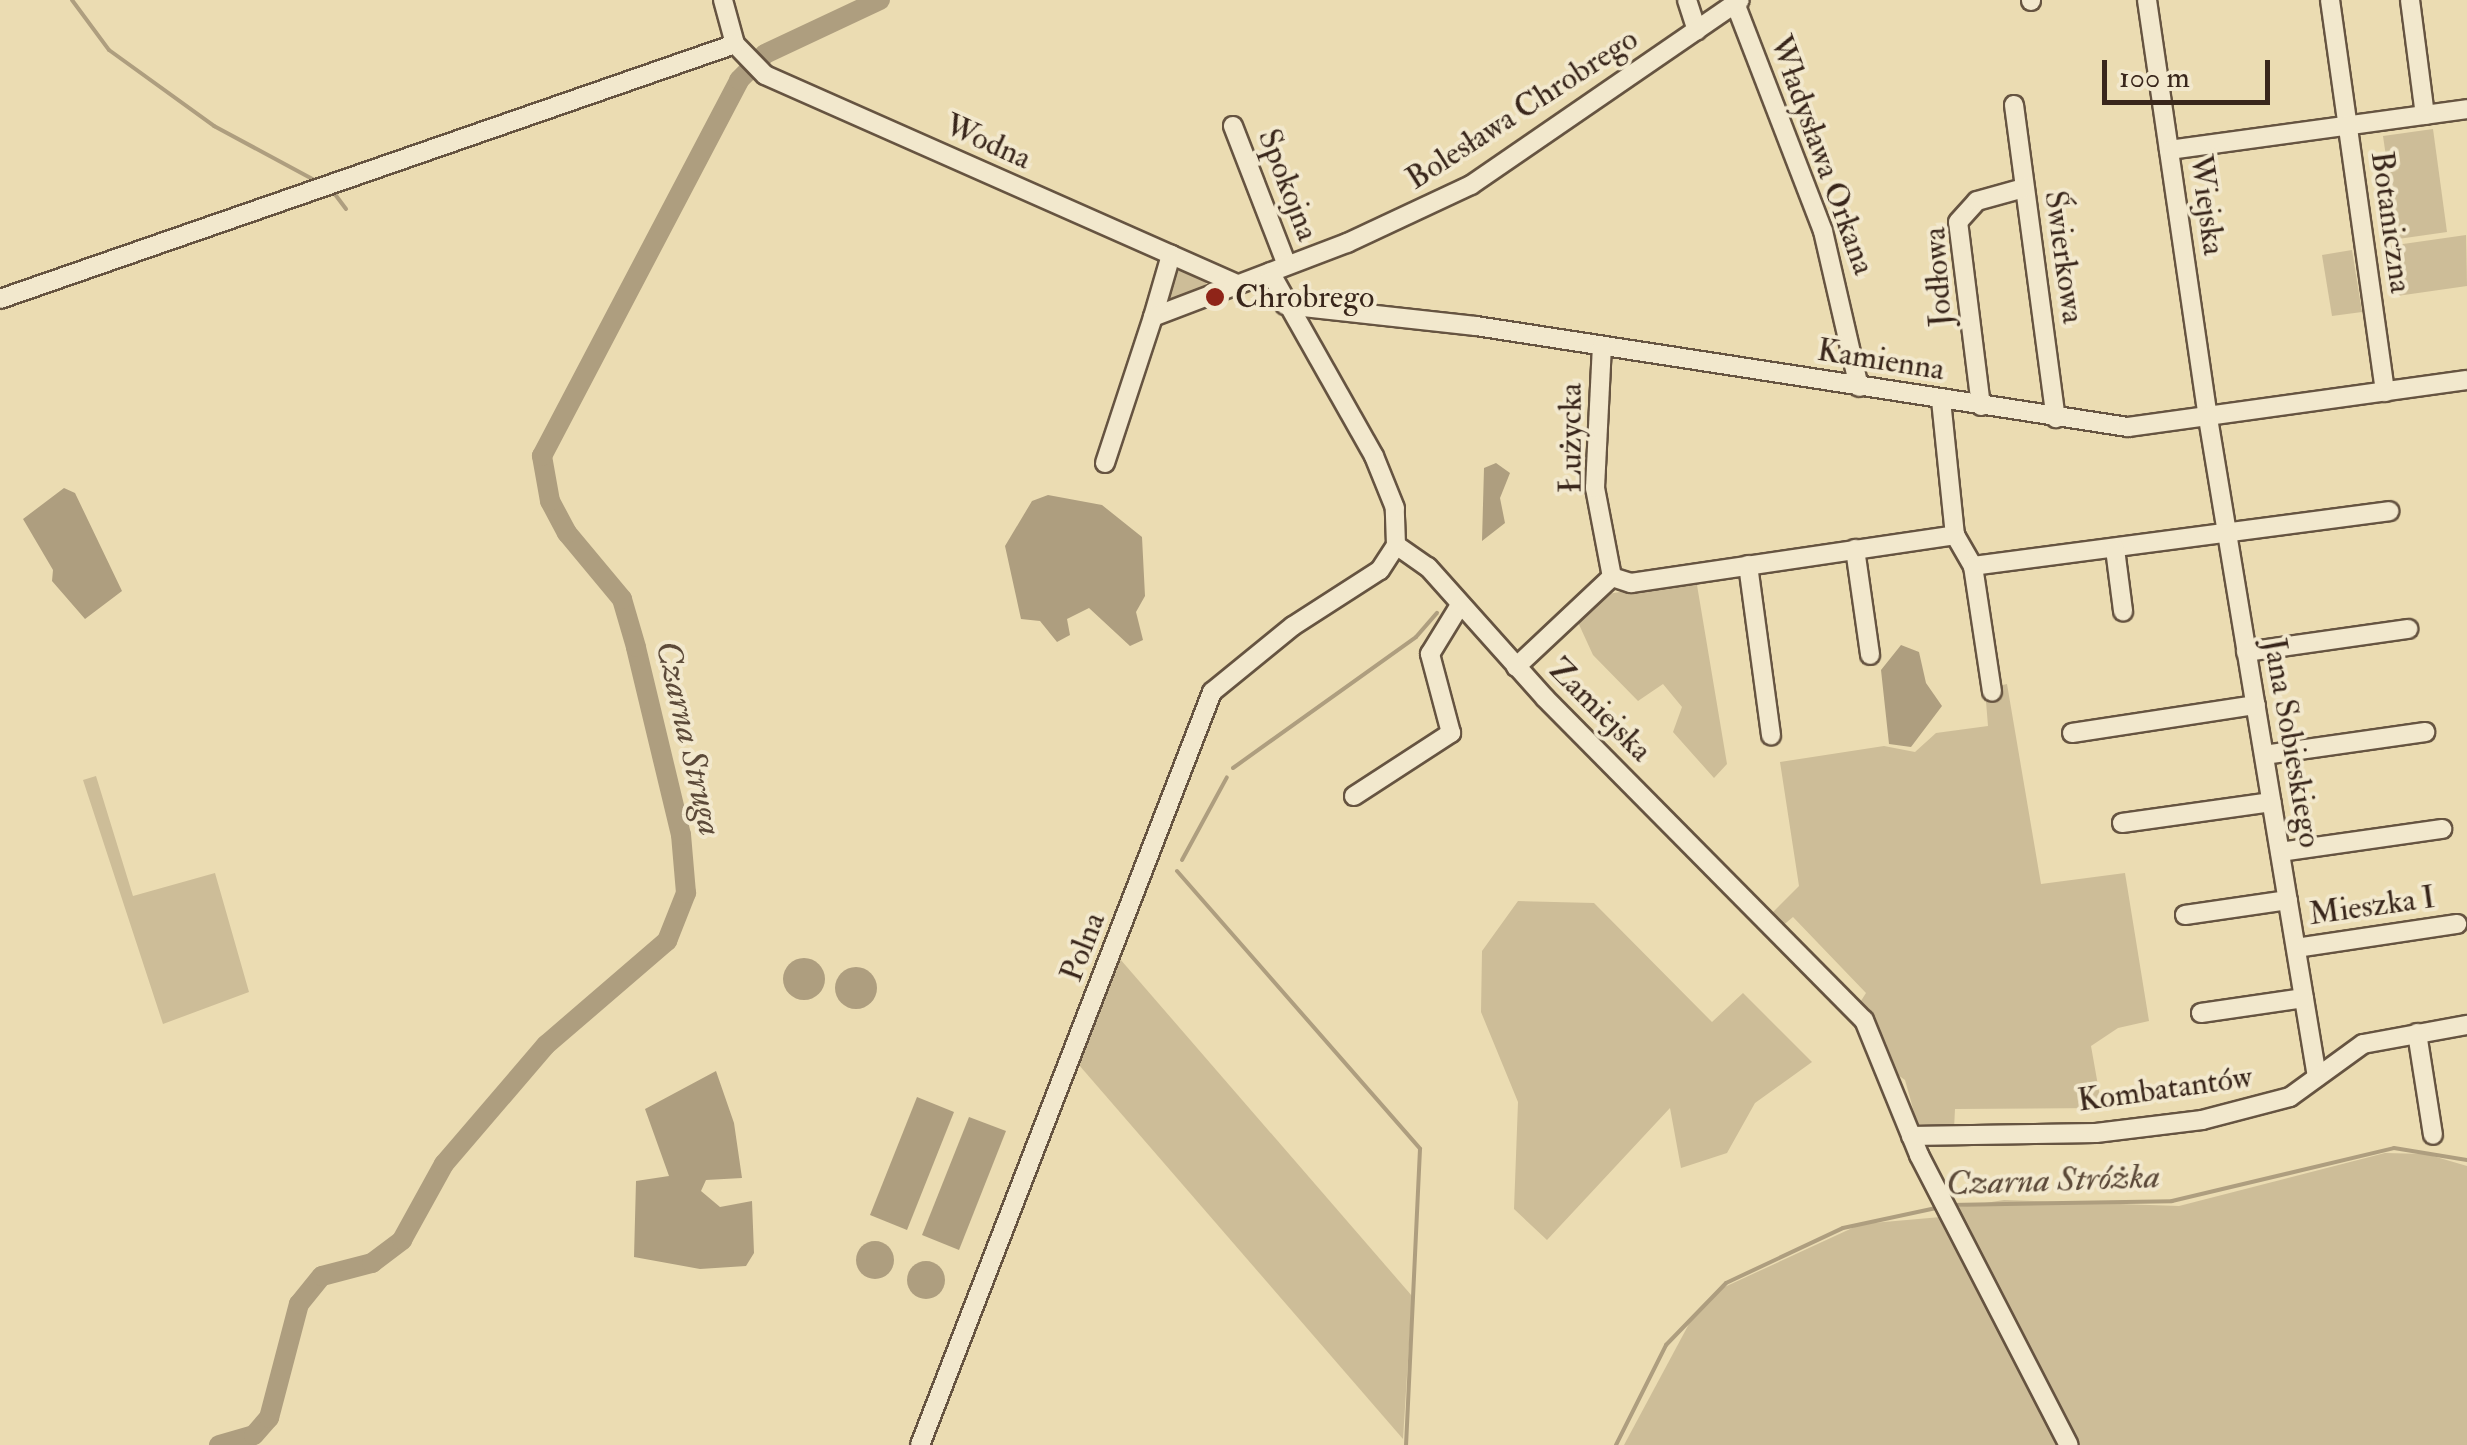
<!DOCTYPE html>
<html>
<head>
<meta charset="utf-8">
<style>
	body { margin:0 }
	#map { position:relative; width:2467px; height:1445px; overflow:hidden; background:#ebdcb2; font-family:"IM FELL Double Pica",serif }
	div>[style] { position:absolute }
	.green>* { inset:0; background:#cdbd98 }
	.water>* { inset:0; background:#ae9e7f }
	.round { border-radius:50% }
	.stream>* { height:4px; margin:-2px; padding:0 2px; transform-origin:2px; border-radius:2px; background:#ae9e7f }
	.river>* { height:20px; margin:-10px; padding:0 10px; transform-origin:10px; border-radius:10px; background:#ae9e7f }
	.roads { filter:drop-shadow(2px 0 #665441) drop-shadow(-2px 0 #665441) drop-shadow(0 2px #665441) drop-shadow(0 -2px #665441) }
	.minor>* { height:18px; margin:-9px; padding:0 9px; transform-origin:9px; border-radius:9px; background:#f2e8cd }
	.dots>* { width:28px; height:28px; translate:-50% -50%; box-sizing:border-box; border:5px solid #f2e8cd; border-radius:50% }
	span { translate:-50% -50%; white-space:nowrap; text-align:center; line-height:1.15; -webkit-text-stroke:8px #f2e8cd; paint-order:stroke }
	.street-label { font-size:32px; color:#39261b }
	.poi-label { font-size:32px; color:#39261b }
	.left { translate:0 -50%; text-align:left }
	.water-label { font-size:35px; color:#5c4a39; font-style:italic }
	.scale { position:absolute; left:2102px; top:60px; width:168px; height:45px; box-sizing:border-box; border:5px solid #39261b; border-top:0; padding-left:12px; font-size:30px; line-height:35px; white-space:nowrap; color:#39261b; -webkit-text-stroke:8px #f2e8cd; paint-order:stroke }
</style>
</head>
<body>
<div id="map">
	<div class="green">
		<i style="clip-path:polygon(2433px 129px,2447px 232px,2398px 239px,2383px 136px)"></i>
		<i style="clip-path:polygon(2466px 235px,2467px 286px,2390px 297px,2382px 247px)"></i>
		<i style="clip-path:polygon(2352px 250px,2362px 312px,2332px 316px,2322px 255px)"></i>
		<i style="clip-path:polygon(1186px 268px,1207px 277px,1205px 288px,1168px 299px,1171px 274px)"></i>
		<i style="clip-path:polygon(1696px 579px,1727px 764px,1714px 778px,1673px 732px,1682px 707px,1663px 684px,1638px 701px,1593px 655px,1576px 618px,1608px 594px)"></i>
		<i style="clip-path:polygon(2007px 684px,2041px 884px,2125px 873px,2149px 1021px,2118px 1028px,2091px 1046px,2102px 1108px,1955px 1109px,1954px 1129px,1919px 1130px,1905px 1080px,1892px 1071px,1859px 1004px,1866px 993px,1793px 917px,1781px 927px,1770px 915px,1799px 886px,1780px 762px,1884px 746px,1915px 752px,1936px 733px,1988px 726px,1985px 689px)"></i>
		<i style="clip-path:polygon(96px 776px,133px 896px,215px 873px,249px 992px,163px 1024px,83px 780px)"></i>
		<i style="clip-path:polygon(1518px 901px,1594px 903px,1712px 1022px,1743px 993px,1812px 1062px,1755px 1103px,1727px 1153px,1681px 1168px,1670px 1108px,1547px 1240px,1514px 1209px,1518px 1102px,1481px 1012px,1482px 951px)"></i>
		<i style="clip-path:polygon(1120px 959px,1412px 1296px,1403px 1439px,1079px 1065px)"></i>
		<i style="clip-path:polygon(2385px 1153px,2426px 1154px,2467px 1166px,2467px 1445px,2078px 1445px,1954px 1208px,2004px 1200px,2179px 1206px)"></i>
		<i style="clip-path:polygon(1941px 1217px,2057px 1445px,1624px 1445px,1690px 1322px,1718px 1290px,1861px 1224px)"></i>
	</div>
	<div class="water">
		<i style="clip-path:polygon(1496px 463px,1510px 473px,1500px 498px,1505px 523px,1482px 541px,1484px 468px)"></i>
		<i style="clip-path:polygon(64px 488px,75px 493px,122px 591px,85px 619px,52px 581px,53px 570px,23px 519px)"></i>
		<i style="clip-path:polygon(1048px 495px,1102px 505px,1142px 537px,1145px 596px,1136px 612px,1143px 640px,1130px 646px,1089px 608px,1067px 619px,1070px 635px,1057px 642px,1040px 621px,1021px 619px,1005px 546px,1032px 501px)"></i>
		<i style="clip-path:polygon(1901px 645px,1919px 652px,1926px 683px,1942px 706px,1911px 747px,1889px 744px,1881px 670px)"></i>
		<i class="round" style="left:783px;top:958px;width:42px;height:42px"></i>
		<i class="round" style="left:835px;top:967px;width:42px;height:42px"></i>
		<i style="clip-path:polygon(716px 1071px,734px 1123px,742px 1178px,706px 1180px,701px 1191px,720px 1207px,752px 1201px,754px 1253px,746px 1266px,700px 1269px,634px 1257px,636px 1181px,669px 1176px,645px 1109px)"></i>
		<i style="clip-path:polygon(917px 1097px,954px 1112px,907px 1230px,870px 1215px)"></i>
		<i style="clip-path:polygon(969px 1117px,1006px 1131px,959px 1250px,922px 1235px)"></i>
		<i class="round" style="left:856px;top:1241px;width:38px;height:38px"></i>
		<i class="round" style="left:907px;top:1261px;width:38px;height:38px"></i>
	</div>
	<div class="stream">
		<i style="left:72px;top:0;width:62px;rotate:53.5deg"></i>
		<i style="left:109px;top:50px;width:130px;rotate:35.9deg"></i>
		<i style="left:214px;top:126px;width:116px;rotate:28.3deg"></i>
		<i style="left:334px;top:193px;width:20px;rotate:53deg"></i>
		<i style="left:1233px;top:768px;width:225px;rotate:-35.6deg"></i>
		<i style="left:1416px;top:637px;width:32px;rotate:-49deg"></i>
		<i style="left:1182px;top:860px;width:94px;rotate:-61.5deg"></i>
		<i style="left:1177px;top:871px;width:369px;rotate:48.8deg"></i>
		<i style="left:1420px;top:1149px;width:296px;rotate:92.7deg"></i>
		<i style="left:1950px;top:1205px;width:222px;rotate:-1deg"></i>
		<i style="left:2172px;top:1201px;width:228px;rotate:-13.4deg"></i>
		<i style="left:2394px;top:1148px;width:74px;rotate:9.3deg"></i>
		<i style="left:1616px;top:1445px;width:112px;rotate:-63.4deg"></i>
		<i style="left:1666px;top:1345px;width:86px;rotate:-45.9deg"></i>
		<i style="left:1726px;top:1283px;width:129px;rotate:-25.2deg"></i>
		<i style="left:1843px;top:1228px;width:100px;rotate:-12.1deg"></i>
	</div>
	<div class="river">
		<i style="left:219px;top:1445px;width:36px;rotate:-16deg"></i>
		<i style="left:254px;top:1435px;width:23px;rotate:-49deg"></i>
		<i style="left:269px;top:1418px;width:118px;rotate:-75.3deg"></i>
		<i style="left:299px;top:1304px;width:36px;rotate:-51deg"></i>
		<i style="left:322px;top:1276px;width:52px;rotate:-14.6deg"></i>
		<i style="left:372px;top:1263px;width:38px;rotate:-37deg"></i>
		<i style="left:402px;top:1240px;width:87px;rotate:-61.1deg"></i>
		<i style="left:444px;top:1164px;width:157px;rotate:-49.4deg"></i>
		<i style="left:546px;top:1045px;width:160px;rotate:-40.7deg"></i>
		<i style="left:667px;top:941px;width:52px;rotate:-68.4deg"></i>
		<i style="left:686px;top:893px;width:58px;rotate:-94.9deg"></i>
		<i style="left:681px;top:835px;width:193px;rotate:-103.5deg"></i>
		<i style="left:636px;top:647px;width:50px;rotate:-106.3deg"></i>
		<i style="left:622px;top:599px;width:86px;rotate:-129.8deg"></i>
		<i style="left:567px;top:533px;width:36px;rotate:-118deg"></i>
		<i style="left:550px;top:501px;width:46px;rotate:-100.1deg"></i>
		<i style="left:542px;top:456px;width:424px;rotate:-62.3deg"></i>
		<i style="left:739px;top:80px;width:37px;rotate:-45deg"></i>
		<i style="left:765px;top:54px;width:127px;rotate:-25.2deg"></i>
	</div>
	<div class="roads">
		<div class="minor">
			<i style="left:723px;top:0;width:46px;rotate:74.7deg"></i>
			<i style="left:735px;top:44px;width:43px;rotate:45.9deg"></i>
			<i style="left:765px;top:75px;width:516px;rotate:23.88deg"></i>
			<i style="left:1687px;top:0;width:32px;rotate:72deg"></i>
			<i style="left:2031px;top:0;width:1px;rotate:90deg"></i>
			<i style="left:2147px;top:0;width:422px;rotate:81.7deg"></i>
			<i style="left:2208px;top:418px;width:668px;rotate:80.61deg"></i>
			<i style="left:2330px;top:0;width:396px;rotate:82deg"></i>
			<i style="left:2410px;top:0;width:116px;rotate:82.6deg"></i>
			<i style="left:1735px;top:3px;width:244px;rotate:68.9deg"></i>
			<i style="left:1823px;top:231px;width:160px;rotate:77deg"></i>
			<i style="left:2014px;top:105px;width:316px;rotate:82.4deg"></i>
			<i style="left:1233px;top:126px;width:149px;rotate:68.8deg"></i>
			<i style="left:2169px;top:150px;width:301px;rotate:-7.8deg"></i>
			<i style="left:0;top:299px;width:778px;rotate:-19.13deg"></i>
			<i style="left:1285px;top:305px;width:192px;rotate:6.3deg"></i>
			<i style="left:1476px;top:326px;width:660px;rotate:8.81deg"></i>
			<i style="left:2128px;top:427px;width:342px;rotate:-7.9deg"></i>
			<i style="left:1153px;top:317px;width:65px;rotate:-73.8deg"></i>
			<i style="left:1941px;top:400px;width:136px;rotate:84.1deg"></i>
			<i style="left:1955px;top:535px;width:36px;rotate:60deg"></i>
			<i style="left:1973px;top:566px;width:420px;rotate:-7.5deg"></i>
			<i style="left:1981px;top:406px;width:185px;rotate:-97.1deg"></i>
			<i style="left:1958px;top:222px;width:28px;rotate:-48deg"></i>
			<i style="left:1977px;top:201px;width:49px;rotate:-15.5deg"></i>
			<i style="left:1105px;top:463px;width:154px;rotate:-71.8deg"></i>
			<i style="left:1153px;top:317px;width:208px;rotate:-20.9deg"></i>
			<i style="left:1347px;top:243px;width:137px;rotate:-25.1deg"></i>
			<i style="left:1471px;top:185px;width:326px;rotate:-34.5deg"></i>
			<i style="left:1396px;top:545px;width:39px;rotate:35deg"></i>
			<i style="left:1428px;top:567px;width:176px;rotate:48.2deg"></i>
			<i style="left:1545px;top:698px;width:453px;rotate:45.3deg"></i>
			<i style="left:1864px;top:1020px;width:146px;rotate:67.8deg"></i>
			<i style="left:1919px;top:1155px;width:326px;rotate:62.7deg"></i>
			<i style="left:1855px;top:549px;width:107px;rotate:81.9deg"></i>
			<i style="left:2115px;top:549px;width:63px;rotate:82.6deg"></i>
			<i style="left:1748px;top:565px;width:172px;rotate:82.3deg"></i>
			<i style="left:1973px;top:566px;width:127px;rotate:81.4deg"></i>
			<i style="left:1612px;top:577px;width:20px;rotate:18deg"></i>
			<i style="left:1631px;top:583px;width:328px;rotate:-8.4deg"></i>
			<i style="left:2246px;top:652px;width:164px;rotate:-8.1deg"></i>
			<i style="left:1516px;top:667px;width:132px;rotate:-43.2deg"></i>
			<i style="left:1612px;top:577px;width:91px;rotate:-100.8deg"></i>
			<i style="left:1595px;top:488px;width:142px;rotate:-87.2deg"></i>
			<i style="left:2072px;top:733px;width:186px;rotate:-8.7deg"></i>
			<i style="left:2264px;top:755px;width:163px;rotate:-8.1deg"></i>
			<i style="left:1354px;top:796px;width:116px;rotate:-33deg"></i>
			<i style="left:1451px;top:733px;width:82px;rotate:-104.9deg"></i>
			<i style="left:1430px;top:654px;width:57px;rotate:-58.5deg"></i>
			<i style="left:2122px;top:823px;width:151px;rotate:-8deg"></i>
			<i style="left:2280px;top:852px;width:164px;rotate:-8.1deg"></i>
			<i style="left:2185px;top:915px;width:104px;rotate:-8.3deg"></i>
			<i style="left:2296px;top:948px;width:163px;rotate:-8.5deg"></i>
			<i style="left:2201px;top:1013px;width:104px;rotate:-8.3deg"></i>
			<i style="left:2417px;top:1033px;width:103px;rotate:81.1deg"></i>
			<i style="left:1911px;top:1136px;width:185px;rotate:-0.9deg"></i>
			<i style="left:2096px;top:1133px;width:107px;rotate:-7deg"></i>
			<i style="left:2202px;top:1120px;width:91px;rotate:-14.6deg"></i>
			<i style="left:2290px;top:1097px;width:90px;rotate:-36deg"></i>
			<i style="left:2363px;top:1044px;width:106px;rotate:-10.4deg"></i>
			<i style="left:920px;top:1445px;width:808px;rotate:-68.8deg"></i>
			<i style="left:1212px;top:692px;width:104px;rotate:-39.2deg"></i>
			<i style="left:1293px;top:626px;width:103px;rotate:-32.8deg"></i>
			<i style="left:1380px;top:570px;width:30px;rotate:-57deg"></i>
			<i style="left:1396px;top:545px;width:37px;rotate:-92deg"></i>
			<i style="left:1395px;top:508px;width:56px;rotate:-112deg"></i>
			<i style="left:1374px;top:456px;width:211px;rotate:-119.5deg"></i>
		</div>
	</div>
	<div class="dots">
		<i style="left:1215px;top:297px;background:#8f2418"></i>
	</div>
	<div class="street-label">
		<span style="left:1522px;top:109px;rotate:-33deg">Bolesława Chrobrego</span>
		<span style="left:988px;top:142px;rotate:24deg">Wodna</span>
		<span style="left:1822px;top:155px;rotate:70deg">Władysława Orkana</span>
		<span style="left:1288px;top:185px;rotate:69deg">Spokojna</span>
		<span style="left:2207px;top:205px;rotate:82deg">Wiejska</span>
		<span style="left:2391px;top:222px;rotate:82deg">Botaniczna</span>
		<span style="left:2064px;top:257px;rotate:82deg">Świerkowa</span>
		<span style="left:1938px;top:277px;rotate:-94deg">Jodłowa</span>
		<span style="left:1881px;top:360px;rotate:9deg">Kamienna</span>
		<span style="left:1571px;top:438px;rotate:-90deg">Łużycka</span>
		<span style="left:1600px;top:710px;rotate:45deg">Zamiejska</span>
		<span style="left:2292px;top:743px;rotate:80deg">Jana Sobieskiego</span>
		<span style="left:2372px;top:906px;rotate:-8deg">Mieszka I</span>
		<span style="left:1083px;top:947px;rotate:-69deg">Polna</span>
		<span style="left:2165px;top:1089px;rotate:-8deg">Kombatantów</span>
	</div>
	<div class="poi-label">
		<span class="left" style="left:1235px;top:297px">Chrobrego</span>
	</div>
	<div class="water-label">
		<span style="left:689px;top:738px;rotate:77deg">Czarna Struga</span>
		<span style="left:2053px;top:1180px;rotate:-2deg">Czarna Stróżka</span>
	</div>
	<div class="scale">100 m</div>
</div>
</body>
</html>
